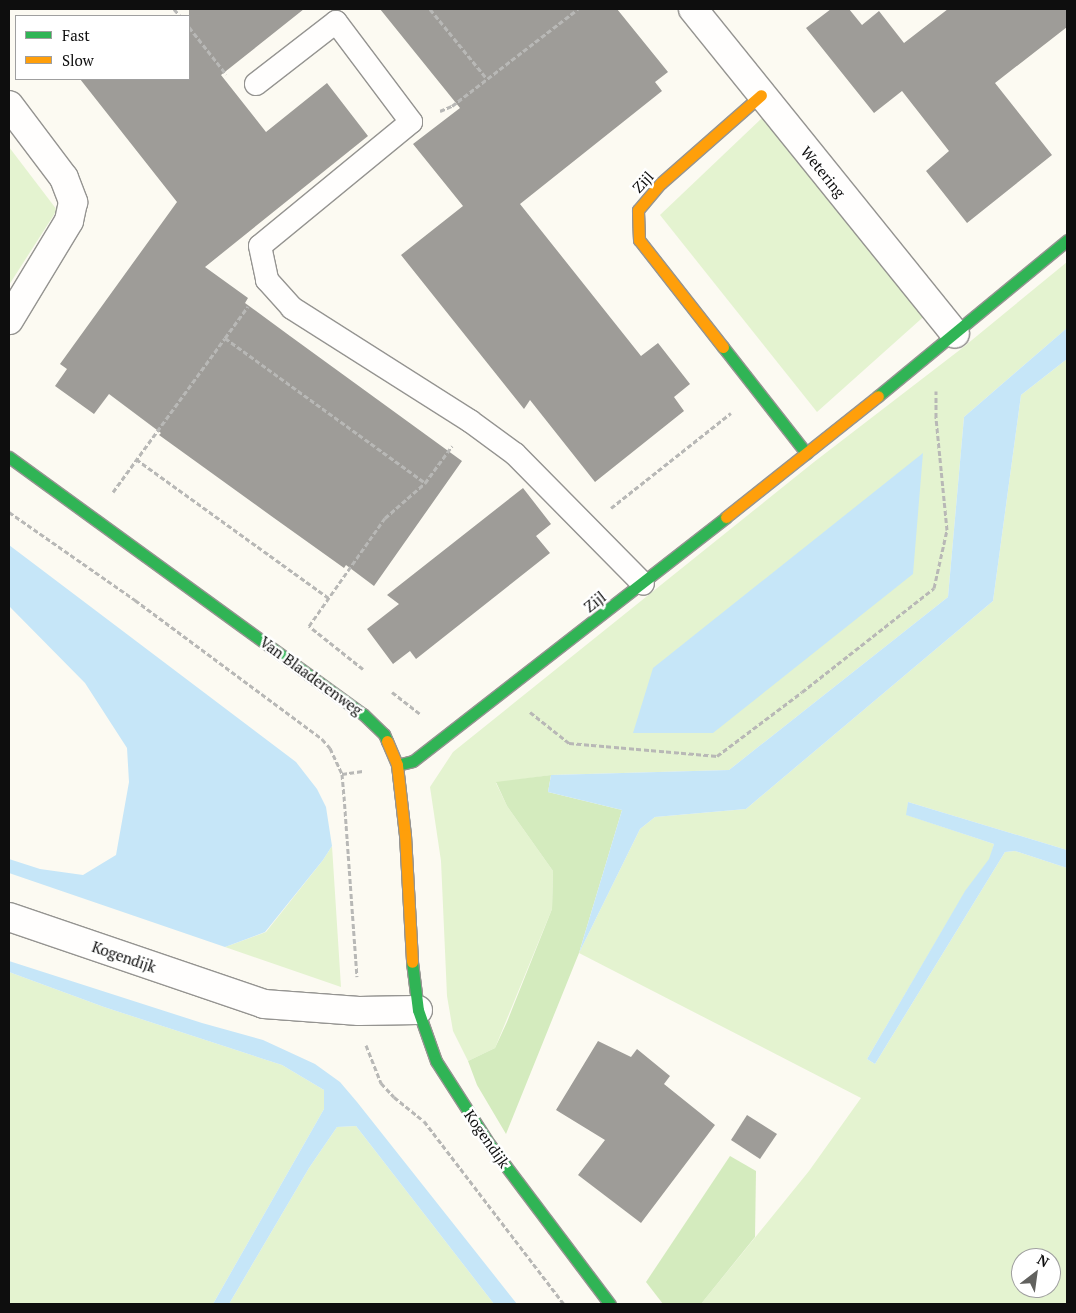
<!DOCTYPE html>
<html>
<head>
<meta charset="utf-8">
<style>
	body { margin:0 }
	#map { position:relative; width:1076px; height:1313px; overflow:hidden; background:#fcfaf2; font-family:"PT Serif",serif }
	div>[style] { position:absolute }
	.green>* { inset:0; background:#e4f3d0 }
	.forest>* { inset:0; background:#d4ebbe }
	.water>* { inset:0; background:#c6e6f8 }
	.building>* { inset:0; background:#9e9c98 }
	.path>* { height:3px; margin-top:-1.5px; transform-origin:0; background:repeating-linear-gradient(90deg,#b8b8b6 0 5px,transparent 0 7.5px) }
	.roads { filter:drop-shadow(1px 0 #959491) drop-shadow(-1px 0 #959491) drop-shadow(0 1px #959491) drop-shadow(0 -1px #959491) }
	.lane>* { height:22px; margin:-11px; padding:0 11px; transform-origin:11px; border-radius:11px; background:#fffefd }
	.street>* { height:28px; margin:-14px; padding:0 14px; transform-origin:14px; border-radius:14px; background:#fffefd }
	.fast>* { height:11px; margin:-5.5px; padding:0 5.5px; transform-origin:5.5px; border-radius:5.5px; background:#30b455 }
	.slow>* { height:11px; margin:-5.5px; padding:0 5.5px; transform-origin:5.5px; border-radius:5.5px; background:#ff9f0a }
	span { translate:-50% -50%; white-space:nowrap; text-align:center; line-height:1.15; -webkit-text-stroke:5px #fff; paint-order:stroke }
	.street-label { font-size:15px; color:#0e0e0e }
	.frame { position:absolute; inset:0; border:10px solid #0e0e0e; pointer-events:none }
	.legend { position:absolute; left:15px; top:15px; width:175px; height:65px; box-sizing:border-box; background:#fff; border:1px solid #9f9f9f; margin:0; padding:6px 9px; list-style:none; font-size:15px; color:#0e0e0e }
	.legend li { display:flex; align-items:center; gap:10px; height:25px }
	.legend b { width:25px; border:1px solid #9f9f9f }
	.north { position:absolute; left:1011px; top:1248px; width:50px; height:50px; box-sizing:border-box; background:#fff; border:1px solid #9f9f9f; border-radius:50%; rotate:30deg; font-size:14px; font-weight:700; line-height:20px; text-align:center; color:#0e0e0e }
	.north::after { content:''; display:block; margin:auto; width:18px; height:22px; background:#61615e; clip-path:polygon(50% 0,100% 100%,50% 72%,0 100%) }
</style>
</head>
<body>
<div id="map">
	<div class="green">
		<i style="clip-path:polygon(762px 118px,930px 311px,817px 412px,660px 215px)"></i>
		<i style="clip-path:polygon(9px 147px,57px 210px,9px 285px)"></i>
		<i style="clip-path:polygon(1067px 262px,1067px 328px,964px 417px,948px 597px,729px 770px,551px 775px,496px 783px,507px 806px,553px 871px,552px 909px,495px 1048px,468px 1061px,453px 1031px,447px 996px,441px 861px,430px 787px,453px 752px,814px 462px,961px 349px)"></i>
		<i style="clip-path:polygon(evenodd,1067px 359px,1067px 850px,908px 802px,907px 815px,994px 844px,990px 859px,965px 892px,867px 1059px,875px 1064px,1005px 852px,1015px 851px,1067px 868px,1067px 1304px,701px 1304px,809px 1171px,861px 1098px,579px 953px,640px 829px,655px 817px,746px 809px,993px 601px,1021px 395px,1067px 359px,1021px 1258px,1051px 1258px,1051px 1288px,1021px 1288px,1021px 1258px)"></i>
		<i style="clip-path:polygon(332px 846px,341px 987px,225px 947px,266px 932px,323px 860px)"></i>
		<i style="clip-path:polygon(9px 972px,104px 1007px,282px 1065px,324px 1090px,324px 1109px,213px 1304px,9px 1304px)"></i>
		<i style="clip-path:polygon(356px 1126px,494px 1304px,229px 1304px,309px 1168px,337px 1127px)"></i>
	</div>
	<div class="forest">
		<i style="clip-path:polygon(551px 775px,548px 792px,622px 810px,579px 953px,506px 1134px,477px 1085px,468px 1061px,495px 1048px,507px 1022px,552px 909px,553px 871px,507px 806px,496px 782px)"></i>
		<i style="clip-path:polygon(730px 1156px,756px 1171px,755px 1237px,701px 1304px,663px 1304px,646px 1282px)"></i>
	</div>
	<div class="water">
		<i style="clip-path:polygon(1067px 328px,1067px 359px,1021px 395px,993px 601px,746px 809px,655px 817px,640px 829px,579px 953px,622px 810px,548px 792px,551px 775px,729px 770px,948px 597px,964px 417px)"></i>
		<i style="clip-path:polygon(923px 453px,913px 574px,713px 733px,633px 733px,653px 668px)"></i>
		<i style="clip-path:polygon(9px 545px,296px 762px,317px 789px,326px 807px,332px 846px,323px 860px,265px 932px,225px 947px,9px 873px,9px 859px,40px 869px,83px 875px,116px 855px,129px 782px,127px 748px,85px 683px,9px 606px)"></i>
		<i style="clip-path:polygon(908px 802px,1067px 850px,1067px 868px,1015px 851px,1005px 852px,875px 1064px,867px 1059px,965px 891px,989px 859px,994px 844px,906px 815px)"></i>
		<i style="clip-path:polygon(9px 961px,202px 1023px,263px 1040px,315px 1064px,340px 1082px,357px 1102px,517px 1304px,494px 1304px,356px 1126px,337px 1127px,309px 1168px,229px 1304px,213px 1304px,324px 1109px,324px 1090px,282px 1065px,104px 1007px,9px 972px)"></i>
	</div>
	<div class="building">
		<i style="clip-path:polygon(189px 9px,304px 9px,221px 75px,266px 132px,327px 83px,368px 136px,205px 267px,248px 298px,245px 303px,290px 336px,462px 461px,374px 586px,346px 565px,344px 568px,274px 518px,159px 435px,161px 433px,109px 394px,94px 414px,55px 386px,67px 369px,60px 364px,177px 202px,80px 79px,189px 79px)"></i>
		<i style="clip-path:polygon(380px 9px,617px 9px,668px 72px,655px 82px,662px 91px,520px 204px,641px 356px,658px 343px,690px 384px,674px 397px,684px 411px,595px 482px,530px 400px,524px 409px,401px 255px,463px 206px,413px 144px,460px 108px)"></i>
		<i style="clip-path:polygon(831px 9px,849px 9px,862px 25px,879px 11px,904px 43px,948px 9px,1067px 9px,1067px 27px,995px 83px,1052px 155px,967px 223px,926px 171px,949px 151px,902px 91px,874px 113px,806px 28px)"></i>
		<i style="clip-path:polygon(523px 488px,551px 524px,536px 536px,550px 553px,416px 659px,410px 651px,393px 664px,367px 629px,399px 604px,387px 595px)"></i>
		<i style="clip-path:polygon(598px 1041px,631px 1057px,637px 1049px,670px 1076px,664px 1084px,715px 1125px,641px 1223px,578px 1175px,605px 1140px,556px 1110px)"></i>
		<i style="clip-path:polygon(747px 1115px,777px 1134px,760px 1159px,731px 1140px)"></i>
	</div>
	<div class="path">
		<i style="left:174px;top:9px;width:9px;rotate:49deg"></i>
		<i style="left:430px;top:9px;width:90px;rotate:50.8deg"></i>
		<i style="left:189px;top:27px;width:60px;rotate:51.8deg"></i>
		<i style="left:440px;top:111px;width:13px;rotate:-23deg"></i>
		<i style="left:452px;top:106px;width:159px;rotate:-37.6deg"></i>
		<i style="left:225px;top:338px;width:39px;rotate:-54deg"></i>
		<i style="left:136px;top:459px;width:238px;rotate:35.8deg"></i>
		<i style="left:113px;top:492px;width:190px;rotate:-54deg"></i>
		<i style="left:225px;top:338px;width:247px;rotate:35.9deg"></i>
		<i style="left:425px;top:483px;width:46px;rotate:-53.9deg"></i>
		<i style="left:611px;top:508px;width:153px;rotate:-38.4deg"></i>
		<i style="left:9px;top:512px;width:154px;rotate:34.9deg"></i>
		<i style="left:135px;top:600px;width:233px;rotate:36.6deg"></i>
		<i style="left:322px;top:739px;width:12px;rotate:48deg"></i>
		<i style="left:330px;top:748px;width:29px;rotate:65deg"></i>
		<i style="left:342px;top:774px;width:22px;rotate:85deg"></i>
		<i style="left:344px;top:796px;width:181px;rotate:85.9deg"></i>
		<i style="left:363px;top:669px;width:69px;rotate:-141.5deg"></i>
		<i style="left:309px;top:626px;width:132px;rotate:-54.9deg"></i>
		<i style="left:385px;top:518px;width:53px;rotate:-41.2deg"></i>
		<i style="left:392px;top:692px;width:36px;rotate:38deg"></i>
		<i style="left:530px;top:712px;width:50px;rotate:38.5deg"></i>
		<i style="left:569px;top:743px;width:149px;rotate:5deg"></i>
		<i style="left:717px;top:756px;width:106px;rotate:-37deg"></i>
		<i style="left:802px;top:692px;width:168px;rotate:-38.2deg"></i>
		<i style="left:934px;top:588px;width:59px;rotate:-77.4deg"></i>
		<i style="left:947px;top:530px;width:114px;rotate:-95.6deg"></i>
		<i style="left:936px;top:417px;width:26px;rotate:-90deg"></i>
		<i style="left:342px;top:774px;width:21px;rotate:-8deg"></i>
		<i style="left:366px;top:1045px;width:41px;rotate:68.5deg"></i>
		<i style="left:381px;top:1083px;width:19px;rotate:47deg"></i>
		<i style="left:394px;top:1097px;width:38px;rotate:39deg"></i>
		<i style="left:424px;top:1121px;width:230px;rotate:52.6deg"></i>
	</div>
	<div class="roads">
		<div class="lane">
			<i style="left:256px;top:84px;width:101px;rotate:-37.8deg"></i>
			<i style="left:336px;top:22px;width:125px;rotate:53.1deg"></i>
			<i style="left:411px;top:122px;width:195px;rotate:140.6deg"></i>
			<i style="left:260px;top:246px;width:35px;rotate:78deg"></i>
			<i style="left:267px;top:280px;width:38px;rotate:48deg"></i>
			<i style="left:292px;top:308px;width:211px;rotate:32.4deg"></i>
			<i style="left:470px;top:421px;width:56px;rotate:36.3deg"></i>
			<i style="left:515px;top:454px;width:182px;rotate:45.4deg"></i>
		</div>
		<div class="street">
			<i style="left:693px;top:9px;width:417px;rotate:51.1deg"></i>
			<i style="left:9px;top:105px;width:91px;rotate:53deg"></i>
			<i style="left:64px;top:178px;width:26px;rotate:69deg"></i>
			<i style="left:73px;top:202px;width:19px;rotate:102deg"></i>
			<i style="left:69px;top:221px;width:116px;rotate:121.2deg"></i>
			<i style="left:9px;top:917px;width:269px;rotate:18.8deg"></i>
			<i style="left:264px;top:1004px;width:95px;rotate:4.2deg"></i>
			<i style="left:359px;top:1011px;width:59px;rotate:-1deg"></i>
		</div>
		<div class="fast">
			<i style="left:723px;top:347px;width:135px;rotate:51.9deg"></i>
			<i style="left:878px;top:396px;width:245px;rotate:-39.5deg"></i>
			<i style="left:9px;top:457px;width:437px;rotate:36deg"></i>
			<i style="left:363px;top:714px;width:29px;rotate:44deg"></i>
			<i style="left:384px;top:734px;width:8px;rotate:67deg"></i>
			<i style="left:397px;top:765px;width:16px;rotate:-14deg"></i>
			<i style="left:413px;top:761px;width:397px;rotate:-37.9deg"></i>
			<i style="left:412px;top:962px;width:48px;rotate:82.9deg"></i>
			<i style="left:418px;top:1010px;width:54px;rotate:70.6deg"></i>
			<i style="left:436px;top:1061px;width:100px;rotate:57.3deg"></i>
			<i style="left:490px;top:1145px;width:199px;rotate:53deg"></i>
		</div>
		<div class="slow">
			<i style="left:723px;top:347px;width:136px;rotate:-128.1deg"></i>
			<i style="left:639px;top:240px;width:30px;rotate:-92deg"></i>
			<i style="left:638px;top:210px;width:35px;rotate:-50deg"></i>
			<i style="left:661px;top:183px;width:133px;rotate:-41.3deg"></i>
			<i style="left:726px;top:517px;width:194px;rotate:-38.5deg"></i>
			<i style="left:387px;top:741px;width:26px;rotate:67deg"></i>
			<i style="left:397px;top:765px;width:70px;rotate:83.5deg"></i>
			<i style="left:405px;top:835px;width:127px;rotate:86.8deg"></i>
		</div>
	</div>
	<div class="street-label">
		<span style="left:823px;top:172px;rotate:51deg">Wetering</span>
		<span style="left:643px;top:182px;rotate:-47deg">Zijl</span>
		<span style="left:595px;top:602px;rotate:-38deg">Zijl</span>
		<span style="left:311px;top:676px;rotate:36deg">Van Blaaderenweg</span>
		<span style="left:124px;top:957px;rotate:19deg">Kogendijk</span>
		<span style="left:487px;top:1139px;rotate:55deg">Kogendijk</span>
	</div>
	<div class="frame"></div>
	<ul class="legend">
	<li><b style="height:6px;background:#30b455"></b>Fast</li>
	<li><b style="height:6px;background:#ff9f0a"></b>Slow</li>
	</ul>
	<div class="north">N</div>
</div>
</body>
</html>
